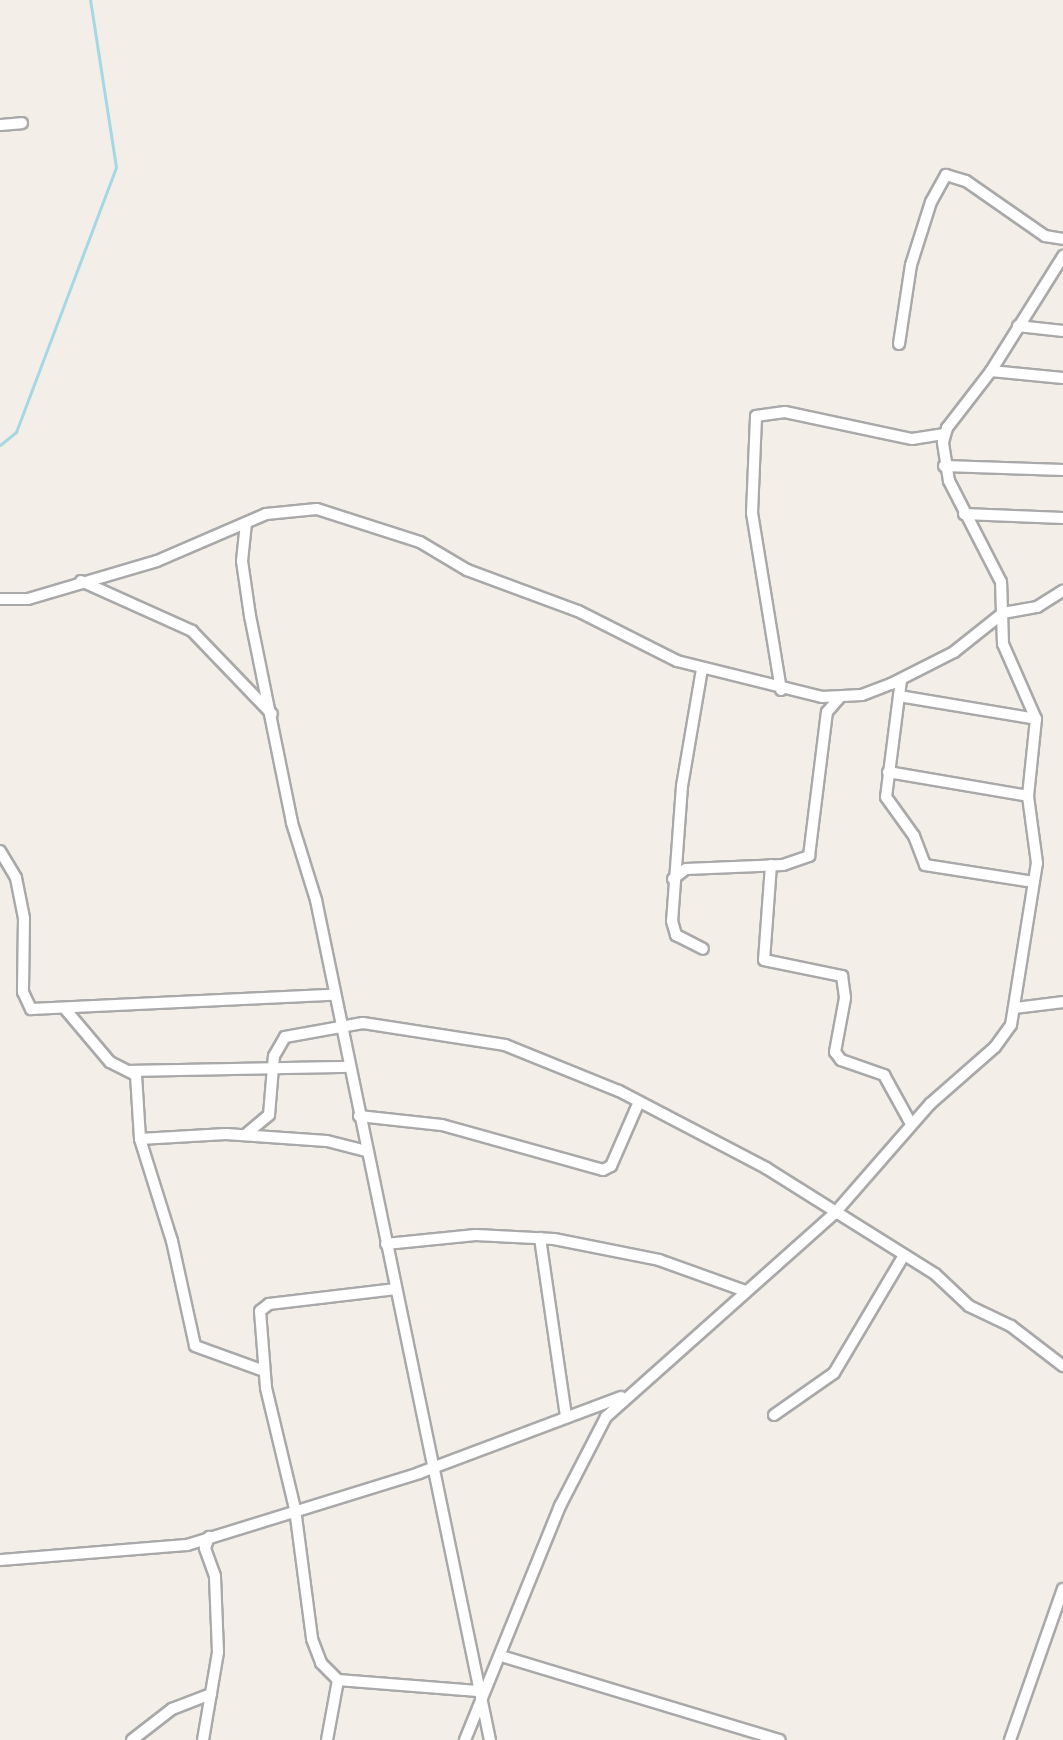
<!DOCTYPE html>
<html>
<head>
<meta charset="utf-8">
<style>
	body { margin:0 }
	#map { position:relative; width:1063px; height:1740px; overflow:hidden; background:#f3efe8; font-family:Cabin,sans-serif }
	div>[style] { position:absolute }
	.stream>* { height:3px; margin:-1.5px; padding:0 1.5px; transform-origin:1.5px; border-radius:1.5px; background:#a5d8e4 }
	.roads { filter:drop-shadow(2px 0 #a9a9a9) drop-shadow(-2px 0 #a9a9a9) drop-shadow(0 2px #a9a9a9) drop-shadow(0 -2px #a9a9a9) }
	.minor>* { height:10px; margin:-5px; padding:0 5px; transform-origin:5px; border-radius:5px; background:#fff }
	span { translate:-50% -50%; white-space:nowrap; text-align:center; line-height:1.15; -webkit-text-stroke:8px #fff; paint-order:stroke }
</style>
</head>
<body>
<div id="map">
	<div class="stream">
		<i style="left:0;top:445px;width:21px;rotate:-39deg"></i>
		<i style="left:16px;top:432px;width:283px;rotate:-69.3deg"></i>
		<i style="left:116px;top:167px;width:169px;rotate:-98.8deg"></i>
	</div>
	<div class="roads">
		<div class="minor">
			<i style="left:0;top:125px;width:22px;rotate:-5deg"></i>
			<i style="left:1018px;top:326px;width:45px;rotate:6.3deg"></i>
			<i style="left:899px;top:344px;width:80px;rotate:-81.4deg"></i>
			<i style="left:911px;top:265px;width:66px;rotate:-72.4deg"></i>
			<i style="left:931px;top:202px;width:31px;rotate:-61deg"></i>
			<i style="left:946px;top:175px;width:21px;rotate:17deg"></i>
			<i style="left:966px;top:181px;width:96px;rotate:34.8deg"></i>
			<i style="left:1045px;top:236px;width:18px;rotate:9deg"></i>
			<i style="left:991px;top:371px;width:72px;rotate:5.6deg"></i>
			<i style="left:944px;top:466px;width:119px;rotate:1.9deg"></i>
			<i style="left:964px;top:514px;width:99px;rotate:2.3deg"></i>
			<i style="left:246px;top:523px;width:38px;rotate:96deg"></i>
			<i style="left:242px;top:561px;width:56px;rotate:81.7deg"></i>
			<i style="left:250px;top:616px;width:211px;rotate:78.5deg"></i>
			<i style="left:292px;top:823px;width:81px;rotate:72.7deg"></i>
			<i style="left:316px;top:900px;width:858px;rotate:78.3deg"></i>
			<i style="left:81px;top:581px;width:122px;rotate:24.2deg"></i>
			<i style="left:192px;top:631px;width:115px;rotate:46.1deg"></i>
			<i style="left:0;top:599px;width:28px"></i>
			<i style="left:28px;top:599px;width:134px;rotate:-16.4deg"></i>
			<i style="left:157px;top:561px;width:119px;rotate:-23.3deg"></i>
			<i style="left:266px;top:514px;width:51px;rotate:-5.6deg"></i>
			<i style="left:317px;top:509px;width:108px;rotate:17.8deg"></i>
			<i style="left:420px;top:542px;width:55px;rotate:30.8deg"></i>
			<i style="left:467px;top:570px;width:118px;rotate:20.3deg"></i>
			<i style="left:578px;top:611px;width:111px;rotate:26.8deg"></i>
			<i style="left:677px;top:661px;width:149px;rotate:13.9deg"></i>
			<i style="left:822px;top:697px;width:40px;rotate:-2.9deg"></i>
			<i style="left:862px;top:695px;width:31px;rotate:-21deg"></i>
			<i style="left:891px;top:684px;width:71px;rotate:-26.9deg"></i>
			<i style="left:954px;top:652px;width:63px;rotate:-38.5deg"></i>
			<i style="left:1003px;top:613px;width:35px;rotate:-10deg"></i>
			<i style="left:1037px;top:607px;width:31px;rotate:-32deg"></i>
			<i style="left:702px;top:669px;width:119px;rotate:99.7deg"></i>
			<i style="left:682px;top:786px;width:135px;rotate:94.2deg"></i>
			<i style="left:672px;top:921px;width:15px;rotate:74deg"></i>
			<i style="left:676px;top:935px;width:30px;rotate:27deg"></i>
			<i style="left:901px;top:680px;width:118px;rotate:97.3deg"></i>
			<i style="left:886px;top:797px;width:48px;rotate:54.3deg"></i>
			<i style="left:914px;top:836px;width:31px;rotate:69deg"></i>
			<i style="left:925px;top:865px;width:110px;rotate:8.9deg"></i>
			<i style="left:781px;top:690px;width:179px;rotate:-99.3deg"></i>
			<i style="left:752px;top:513px;width:97px;rotate:-87.6deg"></i>
			<i style="left:756px;top:416px;width:29px;rotate:-8deg"></i>
			<i style="left:785px;top:412px;width:130px;rotate:12deg"></i>
			<i style="left:912px;top:439px;width:33px;rotate:-9deg"></i>
			<i style="left:899px;top:696px;width:139px;rotate:9.5deg"></i>
			<i style="left:888px;top:772px;width:142px;rotate:9.7deg"></i>
			<i style="left:0;top:851px;width:31px;rotate:59deg"></i>
			<i style="left:16px;top:878px;width:41px;rotate:78.7deg"></i>
			<i style="left:24px;top:918px;width:74px;rotate:90.8deg"></i>
			<i style="left:23px;top:992px;width:19px;rotate:65deg"></i>
			<i style="left:31px;top:1009px;width:302px;rotate:-2.7deg"></i>
			<i style="left:771px;top:865px;width:95px;rotate:94.2deg"></i>
			<i style="left:764px;top:960px;width:80px;rotate:11.6deg"></i>
			<i style="left:842px;top:976px;width:22px;rotate:82deg"></i>
			<i style="left:845px;top:998px;width:55px;rotate:100.5deg"></i>
			<i style="left:835px;top:1052px;width:10px;rotate:53deg"></i>
			<i style="left:841px;top:1060px;width:46px;rotate:19.2deg"></i>
			<i style="left:884px;top:1075px;width:56px;rotate:61.1deg"></i>
			<i style="left:673px;top:879px;width:16px;rotate:-38deg"></i>
			<i style="left:686px;top:869px;width:97px;rotate:-2.4deg"></i>
			<i style="left:783px;top:865px;width:28px;rotate:-19deg"></i>
			<i style="left:809px;top:856px;width:145px;rotate:-82.9deg"></i>
			<i style="left:827px;top:712px;width:20px;rotate:-49deg"></i>
			<i style="left:1015px;top:1008px;width:48px;rotate:-7.1deg"></i>
			<i style="left:66px;top:1010px;width:68px;rotate:49.8deg"></i>
			<i style="left:110px;top:1062px;width:29px;rotate:27deg"></i>
			<i style="left:136px;top:1075px;width:64px;rotate:86.4deg"></i>
			<i style="left:140px;top:1139px;width:107px;rotate:72.6deg"></i>
			<i style="left:172px;top:1241px;width:107px;rotate:77.6deg"></i>
			<i style="left:195px;top:1346px;width:73px;rotate:19.9deg"></i>
			<i style="left:131px;top:1071px;width:217px;rotate:-1.1deg"></i>
			<i style="left:359px;top:1116px;width:83px;rotate:6.2deg"></i>
			<i style="left:442px;top:1125px;width:167px;rotate:15.6deg"></i>
			<i style="left:603px;top:1170px;width:9px;rotate:-27deg"></i>
			<i style="left:611px;top:1166px;width:70px;rotate:-66.4deg"></i>
			<i style="left:245px;top:1135px;width:31px;rotate:-40deg"></i>
			<i style="left:269px;top:1115px;width:59px;rotate:-85.2deg"></i>
			<i style="left:274px;top:1056px;width:22px;rotate:-60deg"></i>
			<i style="left:285px;top:1037px;width:79px;rotate:-10.2deg"></i>
			<i style="left:363px;top:1023px;width:144px;rotate:8.8deg"></i>
			<i style="left:505px;top:1045px;width:123px;rotate:22deg"></i>
			<i style="left:619px;top:1091px;width:166px;rotate:27.6deg"></i>
			<i style="left:766px;top:1168px;width:199px;rotate:32.1deg"></i>
			<i style="left:935px;top:1274px;width:47px;rotate:43.3deg"></i>
			<i style="left:969px;top:1306px;width:47px;rotate:25.5deg"></i>
			<i style="left:1011px;top:1326px;width:66px;rotate:37.6deg"></i>
			<i style="left:140px;top:1139px;width:86px;rotate:-3.3deg"></i>
			<i style="left:226px;top:1134px;width:101px;rotate:4deg"></i>
			<i style="left:327px;top:1141px;width:40px;rotate:14.4deg"></i>
			<i style="left:540px;top:1238px;width:181px;rotate:81.7deg"></i>
			<i style="left:386px;top:1244px;width:90px;rotate:-5.7deg"></i>
			<i style="left:476px;top:1235px;width:78px;rotate:2.9deg"></i>
			<i style="left:554px;top:1239px;width:107px;rotate:11.3deg"></i>
			<i style="left:659px;top:1260px;width:91px;rotate:19.8deg"></i>
			<i style="left:396px;top:1289px;width:128px;rotate:173.3deg"></i>
			<i style="left:269px;top:1304px;width:11px;rotate:142deg"></i>
			<i style="left:260px;top:1311px;width:77px;rotate:85.5deg"></i>
			<i style="left:266px;top:1388px;width:124px;rotate:76.5deg"></i>
			<i style="left:295px;top:1509px;width:131px;rotate:82.5deg"></i>
			<i style="left:312px;top:1639px;width:26px;rotate:69deg"></i>
			<i style="left:321px;top:1663px;width:24px;rotate:45deg"></i>
			<i style="left:338px;top:1680px;width:140px;rotate:4.5deg"></i>
			<i style="left:774px;top:1415px;width:73px;rotate:-35deg"></i>
			<i style="left:834px;top:1373px;width:137px;rotate:-59.3deg"></i>
			<i style="left:0;top:1560px;width:188px;rotate:-4.6deg"></i>
			<i style="left:187px;top:1545px;width:243px;rotate:-17.2deg"></i>
			<i style="left:419px;top:1473px;width:216px;rotate:-20.6deg"></i>
			<i style="left:501px;top:1656px;width:291px;rotate:16.8deg"></i>
			<i style="left:132px;top:1740px;width:51px;rotate:-37.8deg"></i>
			<i style="left:172px;top:1709px;width:42px;rotate:-21deg"></i>
			<i style="left:203px;top:1740px;width:89px;rotate:-80.3deg"></i>
			<i style="left:218px;top:1652px;width:76px;rotate:-92.3deg"></i>
			<i style="left:215px;top:1576px;width:30px;rotate:-110deg"></i>
			<i style="left:205px;top:1548px;width:12px;rotate:-70deg"></i>
			<i style="left:327px;top:1740px;width:61px;rotate:-79.6deg"></i>
			<i style="left:465px;top:1740px;width:253px;rotate:-67.9deg"></i>
			<i style="left:560px;top:1506px;width:100px;rotate:-62.7deg"></i>
			<i style="left:606px;top:1417px;width:305px;rotate:-41.7deg"></i>
			<i style="left:834px;top:1214px;width:146px;rotate:-48.9deg"></i>
			<i style="left:930px;top:1104px;width:86px;rotate:-41.2deg"></i>
			<i style="left:995px;top:1047px;width:27px;rotate:-54deg"></i>
			<i style="left:1011px;top:1025px;width:164px;rotate:-80.9deg"></i>
			<i style="left:1037px;top:863px;width:68px;rotate:-97.7deg"></i>
			<i style="left:1028px;top:796px;width:77px;rotate:-84.1deg"></i>
			<i style="left:1036px;top:719px;width:82px;rotate:-113.7deg"></i>
			<i style="left:1003px;top:644px;width:62px;rotate:-91.8deg"></i>
			<i style="left:1001px;top:582px;width:114px;rotate:-117.2deg"></i>
			<i style="left:949px;top:481px;width:39px;rotate:-99deg"></i>
			<i style="left:943px;top:442px;width:15px;rotate:-74deg"></i>
			<i style="left:947px;top:428px;width:72px;rotate:-52.3deg"></i>
			<i style="left:991px;top:371px;width:136px;rotate:-57.9deg"></i>
			<i style="left:1010px;top:1740px;width:160px;rotate:-70.7deg"></i>
		</div>
	</div>
</div>
</body>
</html>
